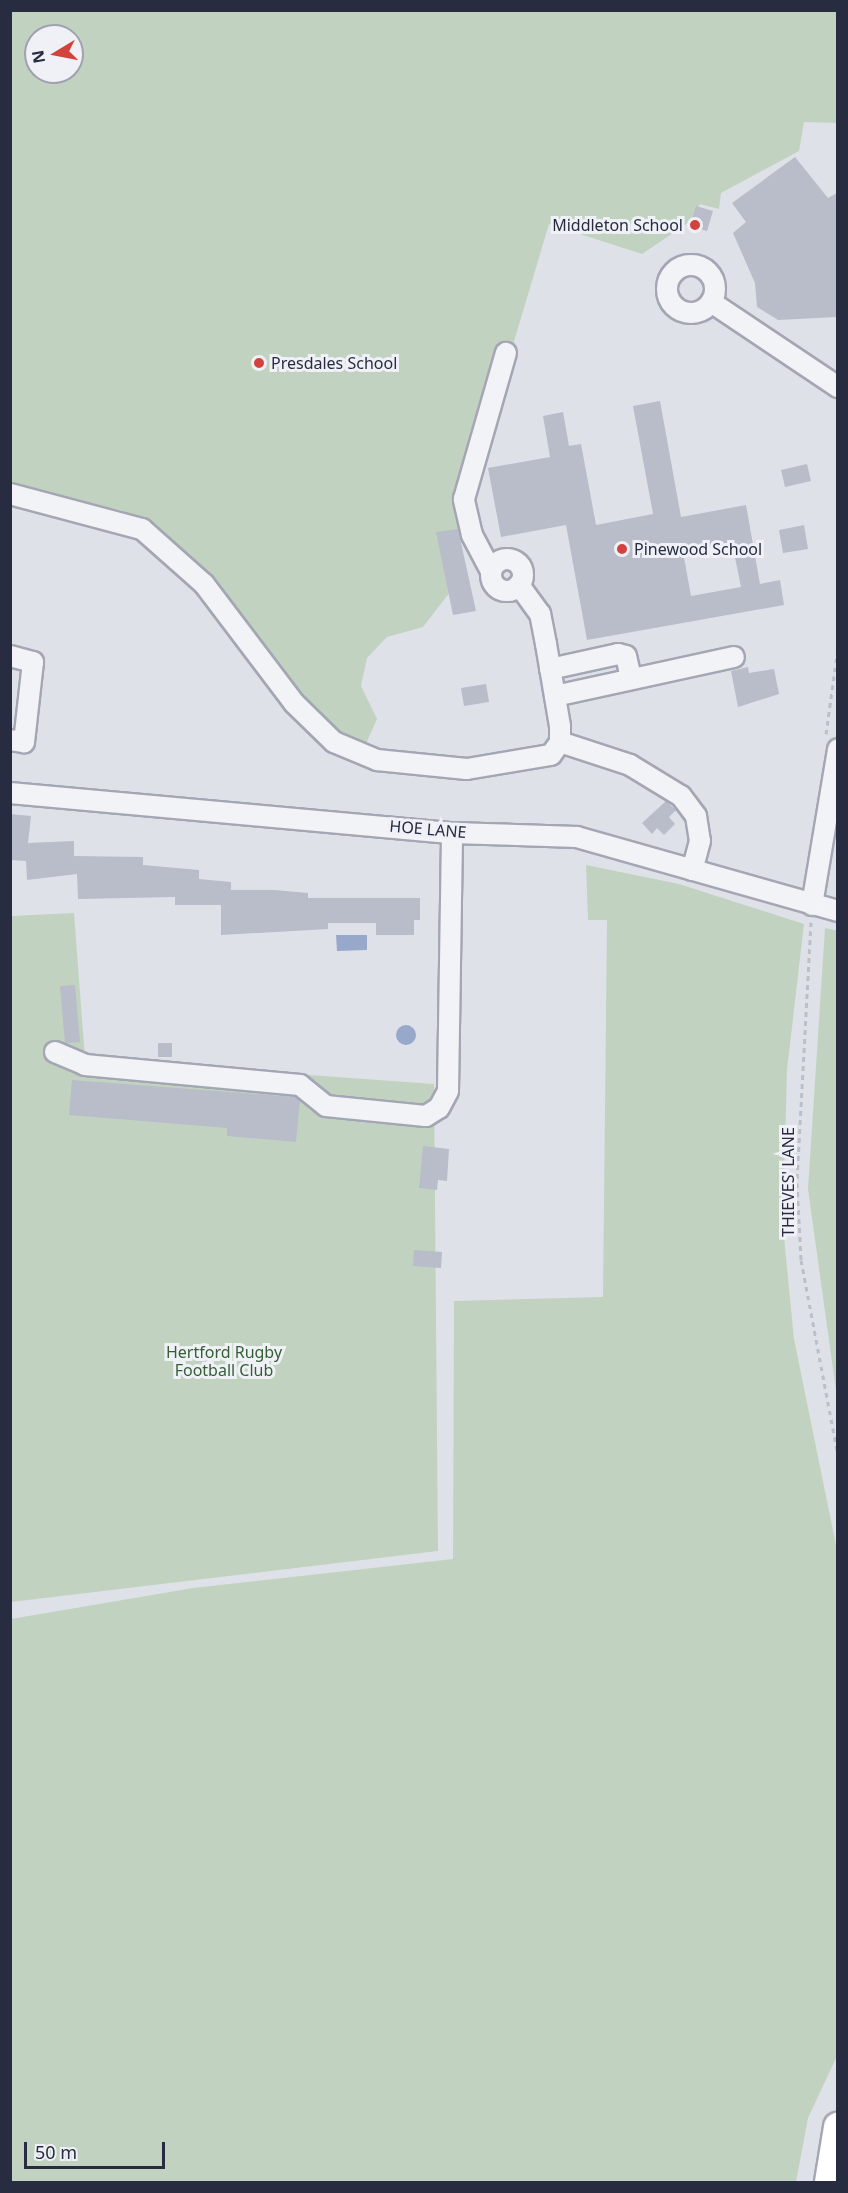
<!DOCTYPE html>
<html>
<head>
<meta charset="utf-8">
<style>
	body { margin:0 }
	#map { position:relative; width:848px; height:2193px; overflow:hidden; background:#dfe1e9; font-family:"Noto Sans",sans-serif }
	div>[style] { position:absolute }
	.green>* { inset:0; background:#c1d3c0 }
	.water>* { inset:0; background:#98a8cb }
	.round { border-radius:50% }
	.building>* { inset:0; background:#b9bcc9 }
	.path>* { height:3px; margin-top:-1.5px; transform-origin:0; background:repeating-linear-gradient(90deg,#bdbfc8 0 4.5px,transparent 0 9px) }
	.roads { filter:drop-shadow(2px 0 #a4a7b3) drop-shadow(-2px 0 #a4a7b3) drop-shadow(0 2px #a4a7b3) drop-shadow(0 -2px #a4a7b3) }
	.minor>* { height:20px; margin:-10px; padding:0 10px; transform-origin:10px; border-radius:10px; background:#f2f3f7 }
	.minor>.ring { margin:-10px; padding:0; box-sizing:content-box; background:none; border:20px solid #f2f3f7; border-radius:50% }
	.highway>* { height:28px; margin:-14px; padding:0 14px; transform-origin:14px; border-radius:14px; background:#fff }
	.dots>* { width:16px; height:16px; translate:-50% -50%; box-sizing:border-box; border:3px solid #eff1f7; border-radius:50% }
	span { translate:-50% -50%; white-space:nowrap; text-align:center; line-height:1.15; -webkit-text-stroke:6px #eff1f7; paint-order:stroke }
	.poi-label { font-size:16px; color:#272c41 }
	.right { translate:-100% -50%; text-align:right }
	.left { translate:0 -50%; text-align:left }
	.street-label { font-size:16px; color:#272c41 }
	.park-label { font-size:16px; color:#345e34 }
	.frame { position:absolute; inset:0; border:12px solid #272c41; pointer-events:none }
	.north { position:absolute; left:24px; top:24px; width:60px; height:60px; box-sizing:border-box; background:#eff1f7; border:2px solid #9fa2ae; border-radius:50%; rotate:260deg; font-size:16px; font-weight:700; line-height:24px; text-align:center; color:#272c41 }
	.north::after { content:''; display:block; margin:auto; width:21px; height:27px; background:#d4423e; clip-path:polygon(50% 0,100% 100%,50% 72%,0 100%) }
	.scale { position:absolute; left:24px; top:2142px; width:141px; height:27px; box-sizing:border-box; border:3px solid #272c41; border-top:0; padding-left:8px; font-size:18px; line-height:21px; white-space:nowrap; color:#272c41; -webkit-text-stroke:4px #eff1f7; paint-order:stroke }
</style>
</head>
<body>
<div id="map">
	<div class="green">
		<i style="clip-path:polygon(evenodd,10px 11px,837px 11px,837px 123px,804px 122px,799px 151px,721px 193px,719px 209px,700px 204px,691px 221px,642px 254px,549px 224px,470px 489px,472px 531px,449px 536px,457px 583px,423px 627px,387px 637px,367px 658px,361px 686px,377px 719px,365px 746px,318px 718px,214px 577px,172px 539px,121px 510px,11px 489px,10px 11px,36px 36px,72px 36px,72px 72px,36px 72px,36px 36px)"></i>
		<i style="clip-path:polygon(586px 865px,679px 884px,804px 924px,787px 1070px,783px 1227px,794px 1339px,837px 1550px,838px 2054px,808px 2118px,796px 2182px,11px 2182px,11px 1619px,193px 1588px,453px 1559px,454px 1301px,603px 1297px,607px 920px,588px 920px)"></i>
		<i style="clip-path:polygon(74px 913px,85px 1059px,434px 1084px,438px 1551px,11px 1602px,11px 916px)"></i>
		<i style="clip-path:polygon(825px 928px,838px 931px,837px 1398px,808px 1189px)"></i>
	</div>
	<div class="water">
		<i style="clip-path:polygon(336px 935px,367px 935px,367px 950px,337px 951px)"></i>
		<i class="round" style="left:396px;top:1025px;width:20px;height:20px"></i>
	</div>
	<div class="building">
		<i style="clip-path:polygon(795px 157px,828px 198px,837px 193px,837px 317px,778px 320px,757px 307px,755px 283px,733px 233px,746px 222px,732px 203px)"></i>
		<i style="clip-path:polygon(696px 206px,713px 211px,707px 231px,690px 226px)"></i>
		<i style="clip-path:polygon(evenodd,660px 401px,681px 517px,746px 505px,760px 584px,780px 580px,784px 605px,587px 640px,566px 525px,501px 537px,488px 468px,550px 457px,543px 416px,563px 412px,569px 446px,581px 444px,596px 525px,653px 514px,633px 406px,660px 401px,732px 543px,741px 587px,691px 596px,683px 552px,732px 543px)"></i>
		<i style="clip-path:polygon(807px 464px,811px 481px,785px 487px,781px 470px)"></i>
		<i style="clip-path:polygon(804px 525px,808px 549px,783px 553px,779px 530px)"></i>
		<i style="clip-path:polygon(458px 529px,476px 611px,453px 615px,436px 532px)"></i>
		<i style="clip-path:polygon(748px 667px,749px 673px,774px 669px,779px 694px,738px 707px,731px 671px)"></i>
		<i style="clip-path:polygon(486px 684px,489px 702px,464px 706px,461px 688px)"></i>
		<i style="clip-path:polygon(666px 801px,676px 810px,669px 817px,675px 824px,664px 835px,657px 828px,652px 834px,642px 823px)"></i>
		<i style="clip-path:polygon(10px 814px,31px 816px,28px 843px,74px 841px,74px 856px,143px 857px,143px 865px,199px 870px,199px 879px,231px 882px,231px 890px,275px 890px,308px 893px,308px 898px,420px 898px,420px 920px,414px 920px,414px 935px,376px 935px,376px 923px,328px 923px,328px 929px,221px 935px,221px 905px,175px 905px,175px 897px,78px 899px,77px 874px,27px 880px,26px 861px,10px 860px)"></i>
		<i style="clip-path:polygon(75px 985px,80px 1042px,65px 1043px,60px 986px)"></i>
		<i style="clip-path:polygon(158px 1043px,172px 1043px,172px 1057px,158px 1057px)"></i>
		<i style="clip-path:polygon(72px 1080px,295px 1097px,300px 1100px,296px 1142px,227px 1136px,227px 1128px,69px 1115px)"></i>
		<i style="clip-path:polygon(423px 1146px,449px 1149px,447px 1181px,438px 1180px,437px 1190px,419px 1188px)"></i>
		<i style="clip-path:polygon(414px 1250px,442px 1252px,441px 1268px,413px 1266px)"></i>
	</div>
	<div class="path">
		<i style="left:826px;top:734px;width:88px;rotate:-82.1deg"></i>
		<i style="left:811px;top:922px;width:261px;rotate:93.1deg"></i>
		<i style="left:797px;top:1183px;width:77px;rotate:87deg"></i>
		<i style="left:801px;top:1260px;width:199px;rotate:79.3deg"></i>
	</div>
	<div class="roads">
		<div class="minor">
			<i class="ring" style="left:667px;top:265px;width:28px;height:28px"></i>
			<i style="left:711px;top:302px;width:153px;rotate:33.8deg"></i>
			<i style="left:10px;top:494px;width:137px;rotate:14.9deg"></i>
			<i style="left:142px;top:529px;width:83px;rotate:41.6deg"></i>
			<i style="left:204px;top:584px;width:149px;rotate:52.9deg"></i>
			<i style="left:294px;top:703px;width:56px;rotate:44.3deg"></i>
			<i style="left:334px;top:742px;width:47px;rotate:22.7deg"></i>
			<i style="left:377px;top:760px;width:90px;rotate:5.7deg"></i>
			<i style="left:467px;top:769px;width:85px;rotate:-9.5deg"></i>
			<i style="left:551px;top:755px;width:16px;rotate:-55deg"></i>
			<i style="left:560px;top:742px;width:16px;rotate:-90deg"></i>
			<i style="left:560px;top:726px;width:83px;rotate:-99.7deg"></i>
			<i style="left:546px;top:644px;width:31px;rotate:-101deg"></i>
			<i style="left:540px;top:614px;width:36px;rotate:-126deg"></i>
			<i class="ring" style="left:491px;top:559px;width:12px;height:12px"></i>
			<i style="left:491px;top:571px;width:41px;rotate:-117.8deg"></i>
			<i style="left:472px;top:535px;width:37px;rotate:-103deg"></i>
			<i style="left:464px;top:499px;width:152px;rotate:-74deg"></i>
			<i style="left:10px;top:656px;width:24px;rotate:15deg"></i>
			<i style="left:33px;top:662px;width:81px;rotate:96.4deg"></i>
			<i style="left:24px;top:742px;width:14px;rotate:-172deg"></i>
			<i style="left:550px;top:669px;width:70px;rotate:-12.4deg"></i>
			<i style="left:618px;top:654px;width:8px;rotate:14deg"></i>
			<i style="left:626px;top:656px;width:23px;rotate:77deg"></i>
			<i style="left:555px;top:696px;width:183px;rotate:-12.3deg"></i>
			<i style="left:560px;top:742px;width:74px;rotate:18.2deg"></i>
			<i style="left:630px;top:765px;width:60px;rotate:31.3deg"></i>
			<i style="left:681px;top:796px;width:25px;rotate:53deg"></i>
			<i style="left:696px;top:816px;width:25px;rotate:81deg"></i>
			<i style="left:700px;top:841px;width:30px;rotate:105deg"></i>
			<i style="left:10px;top:793px;width:444px;rotate:5.2deg"></i>
			<i style="left:452px;top:833px;width:125px;rotate:1.8deg"></i>
			<i style="left:577px;top:837px;width:271px;rotate:15.8deg"></i>
			<i style="left:812px;top:905px;width:158px;rotate:-80.5deg"></i>
			<i style="left:55px;top:1052px;width:33px;rotate:23deg"></i>
			<i style="left:85px;top:1065px;width:216px;rotate:5.3deg"></i>
			<i style="left:300px;top:1085px;width:33px;rotate:39deg"></i>
			<i style="left:326px;top:1106px;width:100px;rotate:5.7deg"></i>
			<i style="left:426px;top:1116px;width:15px;rotate:-32deg"></i>
			<i style="left:439px;top:1108px;width:19px;rotate:-62deg"></i>
			<i style="left:448px;top:1091px;width:258px;rotate:-89.1deg"></i>
		</div>
		<div class="highway">
			<i style="left:829px;top:2182px;width:56px;rotate:-80.7deg"></i>
		</div>
	</div>
	<div class="dots">
		<i style="left:695px;top:225px;background:#d4423e"></i>
		<i style="left:259px;top:363px;background:#d4423e"></i>
		<i style="left:622px;top:549px;background:#d4423e"></i>
	</div>
	<div class="poi-label">
		<span class="right" style="left:683px;top:225px">Middleton School</span>
		<span class="left" style="left:271px;top:363px">Presdales School</span>
		<span class="left" style="left:634px;top:549px">Pinewood School</span>
	</div>
	<div class="street-label">
		<span style="left:428px;top:829px;rotate:5deg">HOE LANE</span>
		<span style="left:788px;top:1182px;rotate:-90deg">THIEVES' LANE</span>
	</div>
	<div class="park-label">
		<span style="left:224px;top:1361px">Hertford Rugby<br>Football Club</span>
	</div>
	<div class="frame"></div>
	<div class="north">N</div>
	<div class="scale">50 m</div>
</div>
</body>
</html>
